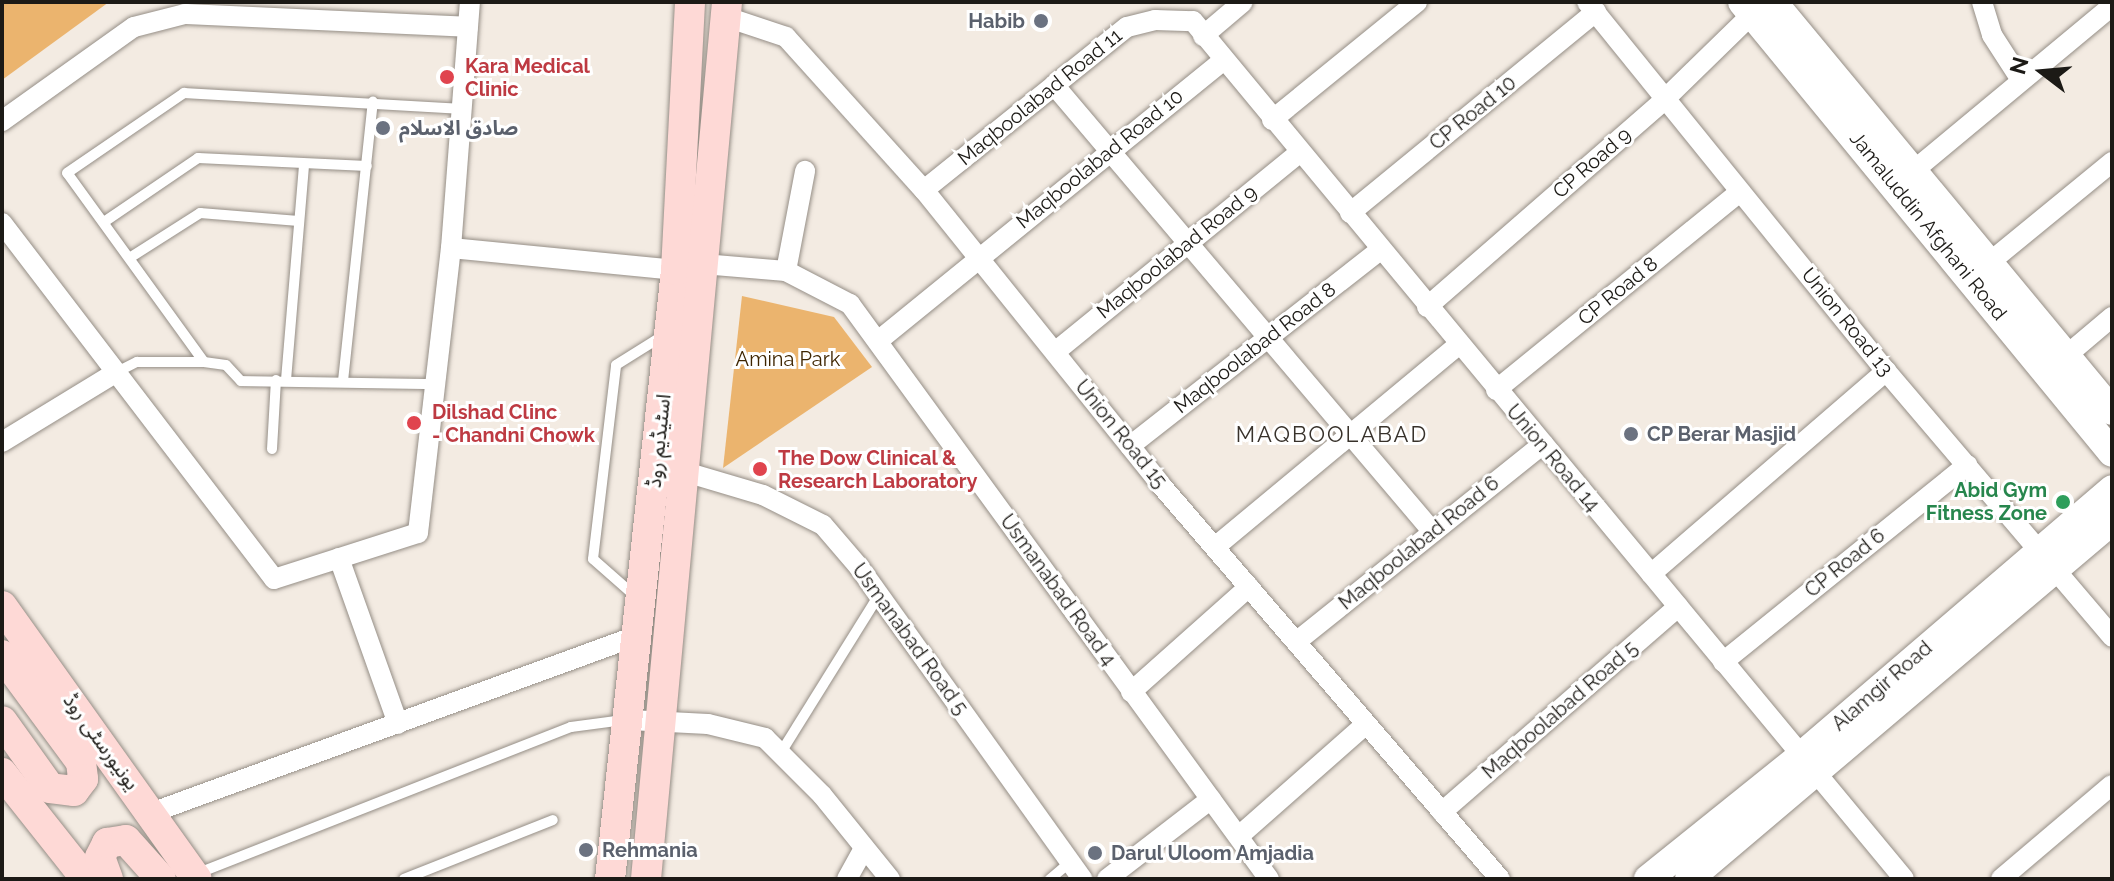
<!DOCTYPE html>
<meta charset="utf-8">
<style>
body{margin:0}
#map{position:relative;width:2114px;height:881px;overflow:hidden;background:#f3ebe2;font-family:Raleway,"Noto Sans Arabic",sans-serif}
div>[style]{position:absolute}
.green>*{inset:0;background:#ebb46e}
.roads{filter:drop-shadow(0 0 2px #958e86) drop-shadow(0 0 2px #958e86)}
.lane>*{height:10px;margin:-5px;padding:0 5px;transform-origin:5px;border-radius:5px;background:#fff}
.street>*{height:20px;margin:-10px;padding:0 10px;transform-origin:10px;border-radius:10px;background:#fff}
.secondary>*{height:28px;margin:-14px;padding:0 14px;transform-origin:14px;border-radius:14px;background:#fff}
.primary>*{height:30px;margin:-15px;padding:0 15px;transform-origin:15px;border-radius:15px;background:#fed9d6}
.dots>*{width:22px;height:22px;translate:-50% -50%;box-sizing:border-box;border:4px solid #fff;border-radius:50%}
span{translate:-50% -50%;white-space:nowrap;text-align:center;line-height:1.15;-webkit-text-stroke:6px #fff;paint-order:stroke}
.worship-label{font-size:20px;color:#5b616d;font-weight:700}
.right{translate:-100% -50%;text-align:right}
.left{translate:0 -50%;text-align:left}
.health-label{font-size:20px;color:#be3a42;font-weight:700}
.street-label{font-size:20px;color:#1c1a16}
.park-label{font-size:20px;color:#3e2500}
.leisure-label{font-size:20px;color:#27864d;font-weight:700}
.neighbourhood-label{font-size:22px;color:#38322b;letter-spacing:2px}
.frame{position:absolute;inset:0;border:4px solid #1c1a16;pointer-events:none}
.north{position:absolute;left:2002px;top:32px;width:80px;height:80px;-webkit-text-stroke:6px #fff;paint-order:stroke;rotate:286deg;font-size:22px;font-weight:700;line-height:32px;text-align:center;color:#1c1a16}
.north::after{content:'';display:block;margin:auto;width:28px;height:36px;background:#1c1a16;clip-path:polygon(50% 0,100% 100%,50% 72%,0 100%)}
</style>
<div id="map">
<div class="green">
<div style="clip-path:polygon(2px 2px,109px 2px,2px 80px)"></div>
<div style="clip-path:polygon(742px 296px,834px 317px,872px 367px,723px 468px)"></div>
</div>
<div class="roads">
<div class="lane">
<div style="left:104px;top:222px;width:114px;rotate:-34.2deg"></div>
<div style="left:198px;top:158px;width:169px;rotate:2.7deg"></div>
<div style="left:131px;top:257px;width:82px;rotate:-32.5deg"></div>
<div style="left:200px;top:213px;width:99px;rotate:4.6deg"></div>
<div style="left:204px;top:362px;width:233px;rotate:-125.9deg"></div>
<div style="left:67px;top:173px;width:142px;rotate:-34.4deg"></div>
<div style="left:184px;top:93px;width:279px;rotate:3.3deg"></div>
<div style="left:115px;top:373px;width:25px;rotate:-27deg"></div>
<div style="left:137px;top:362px;width:67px"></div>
<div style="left:204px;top:362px;width:22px;rotate:8deg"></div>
<div style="left:226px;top:365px;width:22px;rotate:47deg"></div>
<div style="left:241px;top:381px;width:194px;rotate:0.9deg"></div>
<div style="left:286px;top:380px;width:217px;rotate:-85.2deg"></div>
<div style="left:343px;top:381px;width:281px;rotate:-83.9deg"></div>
<div style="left:272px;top:449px;width:69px;rotate:-86.7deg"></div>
<div style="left:635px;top:596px;width:56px;rotate:-138.6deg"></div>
<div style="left:593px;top:559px;width:195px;rotate:-83.2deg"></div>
<div style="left:616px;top:365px;width:57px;rotate:-32deg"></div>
<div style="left:780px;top:754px;width:187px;rotate:-58.1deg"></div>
<div style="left:196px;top:874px;width:403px;rotate:-21.4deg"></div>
<div style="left:571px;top:727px;width:53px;rotate:-7.5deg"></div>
<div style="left:404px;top:879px;width:160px;rotate:-21.6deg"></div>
<div style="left:1050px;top:879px;width:26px;rotate:-40deg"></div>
</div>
<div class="street">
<div style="left:1587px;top:2px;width:475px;rotate:51deg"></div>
<div style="left:1886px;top:371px;width:349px;rotate:49.6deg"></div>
<div style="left:1982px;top:2px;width:34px;rotate:73deg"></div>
<div style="left:1992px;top:35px;width:54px;rotate:57.2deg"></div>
<div style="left:726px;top:17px;width:63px;rotate:18.4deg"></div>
<div style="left:786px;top:37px;width:206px;rotate:48deg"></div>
<div style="left:924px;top:190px;width:377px;rotate:51.2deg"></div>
<div style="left:1160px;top:484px;width:521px;rotate:49.28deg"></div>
<div style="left:1203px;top:36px;width:52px;rotate:-40.4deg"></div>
<div style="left:1054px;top:85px;width:586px;rotate:49.71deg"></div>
<div style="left:1272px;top:120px;width:187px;rotate:-39.1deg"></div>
<div style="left:2px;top:121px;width:162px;rotate:-35.5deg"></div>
<div style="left:134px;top:27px;width:53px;rotate:-14.3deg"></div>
<div style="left:185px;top:14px;width:283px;rotate:2.6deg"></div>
<div style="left:1912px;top:172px;width:260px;rotate:-39.7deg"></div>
<div style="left:924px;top:190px;width:260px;rotate:-38.8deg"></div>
<div style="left:1127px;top:27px;width:29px;rotate:-14deg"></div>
<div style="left:1155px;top:20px;width:38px;rotate:2deg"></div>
<div style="left:1193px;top:21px;width:1114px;rotate:50.35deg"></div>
<div style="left:1350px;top:213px;width:318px;rotate:-39.3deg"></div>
<div style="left:2px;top:223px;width:448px;rotate:52.6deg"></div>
<div style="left:274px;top:579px;width:151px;rotate:-17.7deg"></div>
<div style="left:418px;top:533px;width:287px;rotate:-83.4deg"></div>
<div style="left:451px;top:248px;width:247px;rotate:-85.6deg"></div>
<div style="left:451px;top:248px;width:226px;rotate:5.6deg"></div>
<div style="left:703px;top:264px;width:83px;rotate:4.8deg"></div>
<div style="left:786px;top:271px;width:72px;rotate:27.3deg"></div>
<div style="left:850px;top:304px;width:711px;rotate:53.92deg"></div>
<div style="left:786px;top:271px;width:102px;rotate:-79.2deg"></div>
<div style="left:1979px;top:271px;width:172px;rotate:-39.3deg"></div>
<div style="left:1427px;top:307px;width:315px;rotate:-41.1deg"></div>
<div style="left:1664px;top:100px;width:123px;rotate:-44.3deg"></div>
<div style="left:878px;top:341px;width:444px;rotate:-39.1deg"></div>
<div style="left:1055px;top:352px;width:316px;rotate:-39.2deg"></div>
<div style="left:2067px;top:355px;width:59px;rotate:-40.2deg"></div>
<div style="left:1496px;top:390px;width:314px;rotate:-39.1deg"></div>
<div style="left:2px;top:442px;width:132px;rotate:-31.4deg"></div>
<div style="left:1130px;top:446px;width:318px;rotate:-38.1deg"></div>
<div style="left:682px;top:471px;width:84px;rotate:16.5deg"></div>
<div style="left:763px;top:495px;width:67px;rotate:26.6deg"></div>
<div style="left:823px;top:525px;width:55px;rotate:49.4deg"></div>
<div style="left:859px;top:567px;width:384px;rotate:54.4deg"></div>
<div style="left:1215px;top:547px;width:316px;rotate:-39.7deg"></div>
<div style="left:339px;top:558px;width:176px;rotate:70.4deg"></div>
<div style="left:1651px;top:574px;width:311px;rotate:-40.8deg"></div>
<div style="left:1296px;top:642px;width:317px;rotate:-38.7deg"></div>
<div style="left:1723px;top:662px;width:314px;rotate:-38.9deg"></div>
<div style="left:1131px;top:692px;width:158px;rotate:-41.7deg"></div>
<div style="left:630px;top:720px;width:78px;rotate:2.9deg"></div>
<div style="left:708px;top:724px;width:59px;rotate:13.8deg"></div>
<div style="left:765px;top:738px;width:81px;rotate:45deg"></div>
<div style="left:822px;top:795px;width:108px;rotate:51deg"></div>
<div style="left:1442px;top:812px;width:313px;rotate:-41deg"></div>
<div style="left:151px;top:813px;width:519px;rotate:-20.04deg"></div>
<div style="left:1239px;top:836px;width:169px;rotate:-41.4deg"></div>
<div style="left:847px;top:879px;width:35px;rotate:-61deg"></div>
<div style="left:1107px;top:879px;width:131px;rotate:-37.6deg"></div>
<div style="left:2001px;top:879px;width:145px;rotate:-40.3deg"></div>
</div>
<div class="secondary">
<div style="left:1742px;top:2px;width:583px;rotate:50.63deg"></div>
<div style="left:1773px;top:2px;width:531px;rotate:50.35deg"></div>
<div style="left:1648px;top:879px;width:196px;rotate:-38.8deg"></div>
<div style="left:1801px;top:756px;width:410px;rotate:-40.6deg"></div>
<div style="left:1689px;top:879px;width:554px;rotate:-40.24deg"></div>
</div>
<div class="primary">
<div style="left:2px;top:606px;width:335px;rotate:54.5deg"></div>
<div style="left:2px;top:655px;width:133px;rotate:53.6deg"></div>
<div style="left:81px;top:762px;width:17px;rotate:83deg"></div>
<div style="left:83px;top:779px;width:15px;rotate:127deg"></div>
<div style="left:74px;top:791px;width:24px;rotate:-173deg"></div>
<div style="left:50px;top:788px;width:82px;rotate:-125.6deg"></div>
<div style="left:2px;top:773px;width:135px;rotate:51.6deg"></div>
<div style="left:108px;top:879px;width:23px;rotate:-110deg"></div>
<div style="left:100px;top:857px;width:16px;rotate:-63deg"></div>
<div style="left:107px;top:843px;width:19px;rotate:-9deg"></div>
<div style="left:126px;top:840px;width:52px;rotate:48.1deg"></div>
<div style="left:610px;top:879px;width:613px;rotate:-83.81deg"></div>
<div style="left:676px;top:270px;width:268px;rotate:-87deg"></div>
<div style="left:646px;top:879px;width:881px;rotate:-84.72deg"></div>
</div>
</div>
<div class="dots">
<div style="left:1041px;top:21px;background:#6b7280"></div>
<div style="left:447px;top:77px;background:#e0444e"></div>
<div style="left:383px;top:128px;background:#6b7280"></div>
<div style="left:414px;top:423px;background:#e0444e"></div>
<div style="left:1631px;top:434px;background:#6b7280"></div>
<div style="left:760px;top:469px;background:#e0444e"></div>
<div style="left:2063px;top:502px;background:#2e9e5b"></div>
<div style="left:586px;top:850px;background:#6b7280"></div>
<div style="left:1095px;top:853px;background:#6b7280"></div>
</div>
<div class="worship-label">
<span class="right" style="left:1025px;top:21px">Habib</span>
<span class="left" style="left:399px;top:128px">صادق الاسلام</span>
<span class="left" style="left:1647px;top:434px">CP Berar Masjid</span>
<span class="left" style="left:602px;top:850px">Rehmania</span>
<span class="left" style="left:1111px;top:853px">Darul Uloom Amjadia</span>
</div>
<div class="health-label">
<span class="left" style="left:465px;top:78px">Kara Medical<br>Clinic</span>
<span class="left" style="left:432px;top:424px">Dilshad Clinc<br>- Chandni Chowk</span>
<span class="left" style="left:778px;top:470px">The Dow Clinical &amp;<br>Research Laboratory</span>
</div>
<div class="street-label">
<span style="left:1040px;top:97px;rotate:-39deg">Maqboolabad Road 11</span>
<span style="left:1473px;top:113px;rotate:-39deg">CP Road 10</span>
<span style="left:1100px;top:159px;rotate:-39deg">Maqboolabad Road 10</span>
<span style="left:1592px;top:163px;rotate:-41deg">CP Road 9</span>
<span style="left:1928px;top:226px;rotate:51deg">Jamaluddin Afghani Road</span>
<span style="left:1177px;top:252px;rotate:-39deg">Maqboolabad Road 9</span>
<span style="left:1618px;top:291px;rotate:-39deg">CP Road 8</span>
<span style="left:1847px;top:322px;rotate:51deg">Union Road 13</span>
<span style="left:1255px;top:348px;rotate:-38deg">Maqboolabad Road 8</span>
<span style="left:1121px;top:434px;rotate:51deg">Union Road 15</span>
<span style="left:659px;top:441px;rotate:-84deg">اسٹیڈیم روڈ</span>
<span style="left:1553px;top:458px;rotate:50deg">Union Road 14</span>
<span style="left:1419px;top:543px;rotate:-39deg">Maqboolabad Road 6</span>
<span style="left:1845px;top:563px;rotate:-39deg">CP Road 6</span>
<span style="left:1058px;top:590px;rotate:54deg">Usmanabad Road 4</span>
<span style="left:910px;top:639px;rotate:54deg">Usmanabad Road 5</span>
<span style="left:1882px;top:686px;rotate:-41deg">Alamgir Road</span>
<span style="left:1560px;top:710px;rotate:-41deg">Maqboolabad Road 5</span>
<span style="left:101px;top:742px;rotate:54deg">یونیورسٹی روڈ</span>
</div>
<div class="park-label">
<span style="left:788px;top:359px">Amina Park</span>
</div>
<div class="leisure-label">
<span class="right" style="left:2047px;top:502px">Abid Gym<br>Fitness Zone</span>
</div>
<div class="neighbourhood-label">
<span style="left:1332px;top:435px">MAQBOOLABAD</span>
</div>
<div class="frame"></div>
<div class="north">N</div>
</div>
